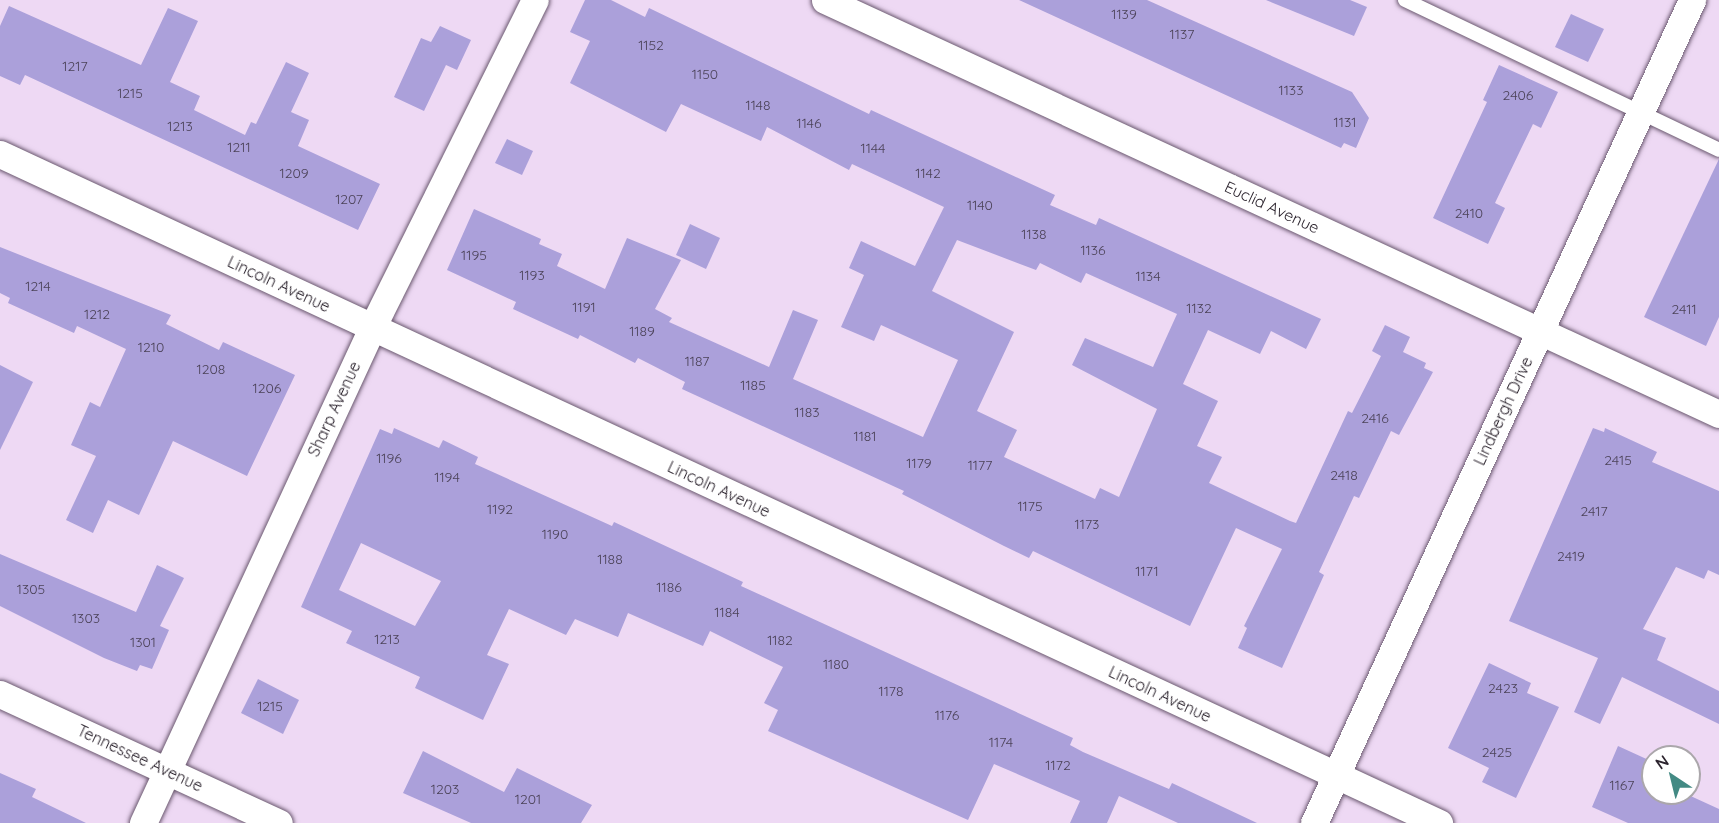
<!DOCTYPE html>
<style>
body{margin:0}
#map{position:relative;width:1719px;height:823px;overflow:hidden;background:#eed9f4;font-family:Quicksand,sans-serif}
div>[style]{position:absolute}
.building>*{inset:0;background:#aba0da}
.roads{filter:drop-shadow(0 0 2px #6a586f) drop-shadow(0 0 2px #6a586f)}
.lane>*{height:14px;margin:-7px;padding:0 7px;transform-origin:7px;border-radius:7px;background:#fff}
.street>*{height:27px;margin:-13.5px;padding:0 13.5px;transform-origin:13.5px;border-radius:13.5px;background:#fff}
span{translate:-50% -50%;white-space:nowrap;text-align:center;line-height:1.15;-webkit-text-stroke:5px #fff;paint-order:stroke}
.number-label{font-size:14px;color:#4c4359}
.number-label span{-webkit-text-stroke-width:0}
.street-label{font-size:16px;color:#2c242e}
.north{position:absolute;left:1641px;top:745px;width:60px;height:60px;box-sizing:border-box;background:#fff;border:2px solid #aba7ab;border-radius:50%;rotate:325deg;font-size:16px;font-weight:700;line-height:24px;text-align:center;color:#2c242e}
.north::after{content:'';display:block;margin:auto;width:21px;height:27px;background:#438a84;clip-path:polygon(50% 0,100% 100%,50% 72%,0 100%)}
</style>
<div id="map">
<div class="building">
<div style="clip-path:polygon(evenodd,585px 0,611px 0,645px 17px,649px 8px,869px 114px,871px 110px,1055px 195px,1050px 205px,1096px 225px,1099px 218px,1321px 319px,1306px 349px,1271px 331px,1260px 354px,1208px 330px,1183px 384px,1218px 401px,1197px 446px,1222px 457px,1209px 483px,1290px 521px,1296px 523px,1348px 411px,1352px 413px,1381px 356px,1372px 351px,1385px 325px,1410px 337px,1403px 352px,1426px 363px,1424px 368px,1433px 372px,1399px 435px,1391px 431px,1359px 498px,1354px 496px,1319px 572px,1324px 575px,1282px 668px,1238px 648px,1247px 628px,1244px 626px,1282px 549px,1236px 528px,1190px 626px,1033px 551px,1029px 558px,1004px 546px,902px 494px,904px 491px,682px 389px,685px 382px,638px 358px,635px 363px,580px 335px,578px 339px,513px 309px,516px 302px,447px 270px,474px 209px,541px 239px,539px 244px,562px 254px,557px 266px,605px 289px,627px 238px,681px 260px,655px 309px,672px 318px,669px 322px,769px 367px,793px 310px,818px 320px,793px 379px,923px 437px,958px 360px,881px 325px,874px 341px,841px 327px,864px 275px,849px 268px,861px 241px,915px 266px,944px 207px,852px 164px,849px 170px,767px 127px,761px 141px,681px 104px,666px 132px,570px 83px,590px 41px,570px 32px,585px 0,957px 240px,1036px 270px,1040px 263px,1081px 283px,1086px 273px,1177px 314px,1153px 367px,1085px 338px,1072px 365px,1157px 409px,1119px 497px,1100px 488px,1095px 499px,1004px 457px,1017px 430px,977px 411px,1014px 332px,932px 291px,957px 240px)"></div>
<div style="clip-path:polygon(1019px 0,1147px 0,1352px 92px,1369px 118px,1356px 148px,1344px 143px,1341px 148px)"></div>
<div style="clip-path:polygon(1266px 0,1350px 0,1367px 7px,1354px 36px)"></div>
<div style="clip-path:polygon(9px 6px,141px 65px,168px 8px,198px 21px,170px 82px,200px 96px,194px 110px,245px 135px,251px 122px,256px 124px,286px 62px,309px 73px,291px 112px,309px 120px,298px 146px,380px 184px,358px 230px,25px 75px,20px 85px,0 76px,0 26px)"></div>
<div style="clip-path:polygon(1571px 14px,1604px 29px,1588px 62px,1555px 47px)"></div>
<div style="clip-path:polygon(440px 26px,471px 40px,457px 70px,446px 65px,424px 111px,394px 97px,421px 38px,431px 42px)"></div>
<div style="clip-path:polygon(1499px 65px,1558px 92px,1541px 128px,1533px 124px,1495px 203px,1505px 208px,1488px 244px,1433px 218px,1487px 102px,1483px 100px)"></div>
<div style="clip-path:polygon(507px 139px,533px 151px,522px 175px,495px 163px)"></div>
<div style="clip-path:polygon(1719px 159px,1719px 317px,1706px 346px,1644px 317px)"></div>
<div style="clip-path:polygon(690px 224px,720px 238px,706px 269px,676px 255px)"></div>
<div style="clip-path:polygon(0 247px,171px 315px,166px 324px,219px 350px,223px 342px,295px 375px,247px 476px,173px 441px,139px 515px,108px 500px,93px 533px,66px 520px,96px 456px,71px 445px,90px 402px,100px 407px,126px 349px,77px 326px,74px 333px,8px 303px,10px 298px,0 293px)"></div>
<div style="clip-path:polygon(0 365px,33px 382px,0 450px)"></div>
<div style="clip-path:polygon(evenodd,394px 428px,439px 448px,443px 440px,478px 457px,475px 464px,612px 526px,614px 522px,743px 582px,741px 586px,1073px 738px,1070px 745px,1083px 752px,1169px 789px,1172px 783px,1257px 823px,1178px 823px,1119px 796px,1107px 823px,1070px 823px,1080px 801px,994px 764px,968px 820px,768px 731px,778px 710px,764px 703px,783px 667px,710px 631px,703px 646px,628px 613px,618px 637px,575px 619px,566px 635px,509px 609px,487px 655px,509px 664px,483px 720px,415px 688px,420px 677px,346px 643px,352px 631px,301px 607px,380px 429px,392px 434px,394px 428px,361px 543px,441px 581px,415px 626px,339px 590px,361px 543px)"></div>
<div style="clip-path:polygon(1593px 428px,1604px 432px,1605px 428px,1657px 452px,1652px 462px,1719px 491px,1719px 575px,1708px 570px,1704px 579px,1676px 567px,1643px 629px,1666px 638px,1657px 660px,1719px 691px,1719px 724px,1622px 677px,1600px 724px,1574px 712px,1598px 658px,1509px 621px)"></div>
<div style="clip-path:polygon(0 554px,136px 612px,157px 565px,184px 578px,160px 626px,169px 630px,152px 669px,140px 665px,137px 671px,104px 658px,0 606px)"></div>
<div style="clip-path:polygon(1489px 663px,1531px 683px,1527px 693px,1559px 707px,1516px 798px,1482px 782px,1489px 768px,1448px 748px)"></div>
<div style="clip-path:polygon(258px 679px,299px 700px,283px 734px,241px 713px)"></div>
<div style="clip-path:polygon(1618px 746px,1653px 762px,1653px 793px,1684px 793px,1719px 809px,1719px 823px,1628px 823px,1592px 807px)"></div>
<div style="clip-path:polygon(423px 751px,504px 792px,517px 768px,592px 805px,581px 823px,471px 823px,403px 793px)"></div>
<div style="clip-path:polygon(0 773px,36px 789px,32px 797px,86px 823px,0 823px)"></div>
</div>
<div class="roads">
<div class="lane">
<div style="left:1405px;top:0;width:348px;rotate:25.5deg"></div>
</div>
<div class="street">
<div style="left:825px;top:0;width:985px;rotate:24.85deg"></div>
<div style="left:0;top:154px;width:1587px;rotate:24.93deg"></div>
<div style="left:0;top:694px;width:307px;rotate:24.8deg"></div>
<div style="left:143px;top:823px;width:545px;rotate:-65.17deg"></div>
<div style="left:372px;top:328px;width:366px;rotate:-63.6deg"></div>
<div style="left:1314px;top:823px;width:906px;rotate:-65.33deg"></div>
</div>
</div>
<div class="number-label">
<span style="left:1124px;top:14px">1139</span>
<span style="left:1182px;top:34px">1137</span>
<span style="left:651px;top:45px">1152</span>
<span style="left:75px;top:66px">1217</span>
<span style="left:705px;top:74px">1150</span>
<span style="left:1291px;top:90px">1133</span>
<span style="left:130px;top:93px">1215</span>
<span style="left:1518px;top:95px">2406</span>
<span style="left:758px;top:105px">1148</span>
<span style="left:1345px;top:122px">1131</span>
<span style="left:809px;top:123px">1146</span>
<span style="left:180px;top:126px">1213</span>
<span style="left:239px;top:147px">1211</span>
<span style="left:873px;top:148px">1144</span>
<span style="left:294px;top:173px">1209</span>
<span style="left:928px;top:173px">1142</span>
<span style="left:349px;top:199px">1207</span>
<span style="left:980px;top:205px">1140</span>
<span style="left:1469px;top:213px">2410</span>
<span style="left:1034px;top:234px">1138</span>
<span style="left:1093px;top:250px">1136</span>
<span style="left:474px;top:255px">1195</span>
<span style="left:532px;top:275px">1193</span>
<span style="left:1148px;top:276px">1134</span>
<span style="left:38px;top:286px">1214</span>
<span style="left:584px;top:307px">1191</span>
<span style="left:1199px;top:308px">1132</span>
<span style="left:1684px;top:309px">2411</span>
<span style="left:97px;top:314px">1212</span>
<span style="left:642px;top:331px">1189</span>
<span style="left:151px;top:347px">1210</span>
<span style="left:697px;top:361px">1187</span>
<span style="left:211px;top:369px">1208</span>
<span style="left:753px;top:385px">1185</span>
<span style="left:267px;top:388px">1206</span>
<span style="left:807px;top:412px">1183</span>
<span style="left:1375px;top:418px">2416</span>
<span style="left:865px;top:436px">1181</span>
<span style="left:389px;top:458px">1196</span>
<span style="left:1618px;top:460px">2415</span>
<span style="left:919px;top:463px">1179</span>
<span style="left:980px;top:465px">1177</span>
<span style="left:1344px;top:475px">2418</span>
<span style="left:447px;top:477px">1194</span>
<span style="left:1030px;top:506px">1175</span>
<span style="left:500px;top:509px">1192</span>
<span style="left:1594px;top:511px">2417</span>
<span style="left:1087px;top:524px">1173</span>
<span style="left:555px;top:534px">1190</span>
<span style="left:1571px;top:556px">2419</span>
<span style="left:610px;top:559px">1188</span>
<span style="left:1147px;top:571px">1171</span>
<span style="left:669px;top:587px">1186</span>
<span style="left:31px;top:589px">1305</span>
<span style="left:727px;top:612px">1184</span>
<span style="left:86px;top:618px">1303</span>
<span style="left:387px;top:639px">1213</span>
<span style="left:780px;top:640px">1182</span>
<span style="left:143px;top:642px">1301</span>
<span style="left:836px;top:664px">1180</span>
<span style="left:1503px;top:688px">2423</span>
<span style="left:891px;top:691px">1178</span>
<span style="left:270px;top:706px">1215</span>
<span style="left:947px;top:715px">1176</span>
<span style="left:1001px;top:742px">1174</span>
<span style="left:1497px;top:752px">2425</span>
<span style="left:1058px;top:765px">1172</span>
<span style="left:1622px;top:785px">1167</span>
<span style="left:445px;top:789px">1203</span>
<span style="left:528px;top:799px">1201</span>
</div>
<div class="street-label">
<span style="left:1272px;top:207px;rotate:25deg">Euclid Avenue</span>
<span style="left:279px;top:284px;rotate:25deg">Lincoln Avenue</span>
<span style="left:334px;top:409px;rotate:-65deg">Sharp Avenue</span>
<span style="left:1503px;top:411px;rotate:-65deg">Lindbergh Drive</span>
<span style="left:719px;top:489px;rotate:25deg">Lincoln Avenue</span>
<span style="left:1160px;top:694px;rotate:25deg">Lincoln Avenue</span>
<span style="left:140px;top:758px;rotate:25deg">Tennessee Avenue</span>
</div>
<div class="north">N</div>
</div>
